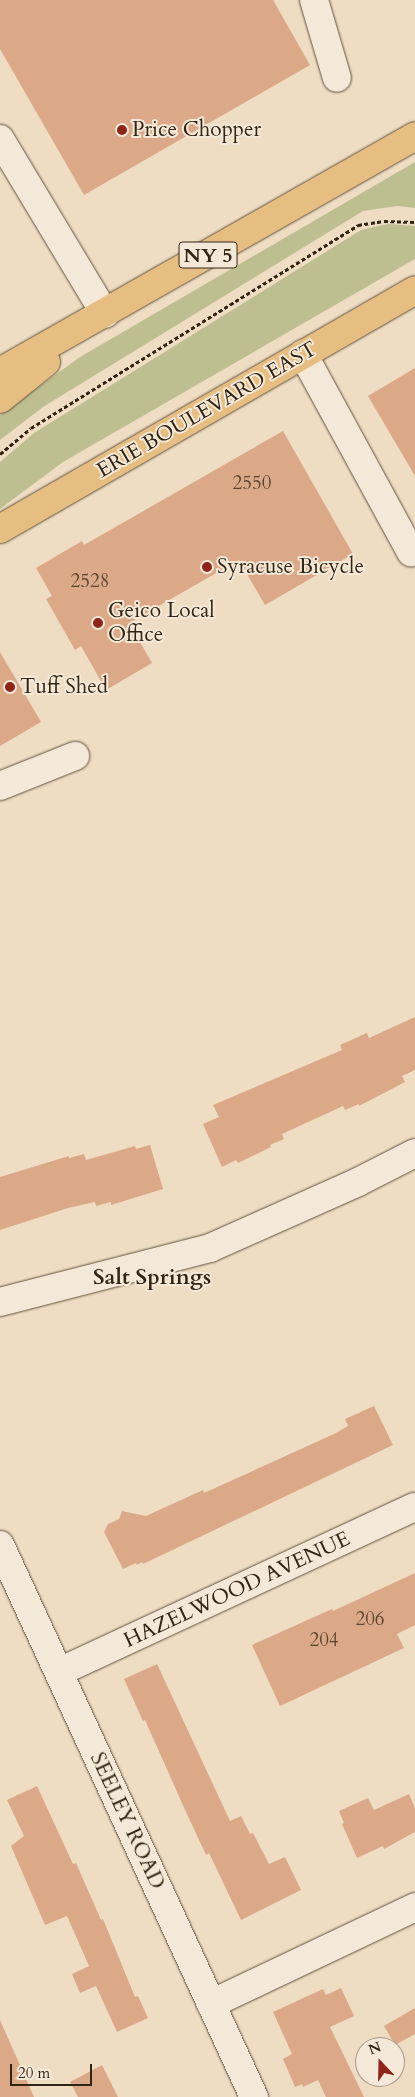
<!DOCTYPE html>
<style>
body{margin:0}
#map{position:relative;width:415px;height:2097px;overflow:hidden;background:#eeddc3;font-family:Cardo,serif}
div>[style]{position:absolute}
.green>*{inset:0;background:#bebf90}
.building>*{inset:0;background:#dba987}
.path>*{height:3px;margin-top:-1.5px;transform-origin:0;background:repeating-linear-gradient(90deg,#322412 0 4px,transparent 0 6.5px)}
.roads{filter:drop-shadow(0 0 1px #61523e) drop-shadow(0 0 1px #61523e)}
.minor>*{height:28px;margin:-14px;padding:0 14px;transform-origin:14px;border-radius:14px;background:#f4e9d8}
.major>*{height:28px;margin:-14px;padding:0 14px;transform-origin:14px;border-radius:14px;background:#e7be82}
.dots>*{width:14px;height:14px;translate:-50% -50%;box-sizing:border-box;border:2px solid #f4e9d8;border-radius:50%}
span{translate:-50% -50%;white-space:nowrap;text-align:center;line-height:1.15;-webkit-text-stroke:4px #f4e9d8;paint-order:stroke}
.number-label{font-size:19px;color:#5c452f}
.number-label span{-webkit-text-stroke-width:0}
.shield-label span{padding:1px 4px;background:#f4e9d8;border:1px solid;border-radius:4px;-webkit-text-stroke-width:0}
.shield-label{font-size:20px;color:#322412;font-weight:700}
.poi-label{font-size:21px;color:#322412}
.left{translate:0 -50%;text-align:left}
.street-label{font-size:21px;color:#322412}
.neighbourhood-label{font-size:22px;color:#322412;font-weight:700}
.north{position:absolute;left:355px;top:2037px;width:50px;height:50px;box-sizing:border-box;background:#f4e9d8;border:1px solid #a69a89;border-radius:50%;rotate:339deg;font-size:14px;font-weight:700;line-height:20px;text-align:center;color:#322412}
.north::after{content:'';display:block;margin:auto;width:18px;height:22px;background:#8f2418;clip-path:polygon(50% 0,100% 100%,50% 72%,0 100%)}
.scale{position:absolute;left:10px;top:2064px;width:82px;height:22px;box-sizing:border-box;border:2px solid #322412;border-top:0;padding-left:6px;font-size:15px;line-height:18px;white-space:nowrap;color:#322412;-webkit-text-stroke:4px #f4e9d8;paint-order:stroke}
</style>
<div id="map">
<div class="green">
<div style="clip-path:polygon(415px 162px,415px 208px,397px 206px,363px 211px,43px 407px,0 440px,0 415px,80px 357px)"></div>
<div style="clip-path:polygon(388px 224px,415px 226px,415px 259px,63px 462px,0 509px,0 462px,34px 433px,361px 230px)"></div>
</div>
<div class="building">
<div style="clip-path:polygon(0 0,273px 0,310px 65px,84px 195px,0 49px)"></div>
<div style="clip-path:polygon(415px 368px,415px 476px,368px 396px)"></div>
<div style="clip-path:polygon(283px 431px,353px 554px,265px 605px,239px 560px,129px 623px,152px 663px,106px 690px,81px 646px,75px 650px,46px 599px,52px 596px,36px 568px,82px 541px,84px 545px)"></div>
<div style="clip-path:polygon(0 652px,41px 722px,0 746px)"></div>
<div style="clip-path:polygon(415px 1017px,415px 1070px,402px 1076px,405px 1082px,359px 1106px,359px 1104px,345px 1110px,343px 1106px,282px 1134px,284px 1139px,270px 1145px,271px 1147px,238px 1163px,236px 1160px,222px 1167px,203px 1124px,219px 1117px,213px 1105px,342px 1050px,340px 1045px,367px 1033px,369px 1038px)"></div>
<div style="clip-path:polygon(150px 1145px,163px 1189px,111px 1205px,111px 1202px,96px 1206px,95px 1202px,68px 1208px,0 1230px,0 1177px,69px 1156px,69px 1158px,84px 1154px,86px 1160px,135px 1146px,136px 1149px)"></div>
<div style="clip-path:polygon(374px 1406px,393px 1445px,143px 1564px,142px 1562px,137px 1565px,136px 1563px,123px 1569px,104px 1532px,108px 1524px,119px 1519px,122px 1511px,146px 1516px,203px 1490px,204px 1493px,334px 1434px,348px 1426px,345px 1419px)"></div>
<div style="clip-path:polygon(415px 1573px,415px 1625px,397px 1634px,404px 1648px,280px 1706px,252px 1645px,332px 1609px,333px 1611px)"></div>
<div style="clip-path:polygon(157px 1664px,230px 1821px,241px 1816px,250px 1834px,253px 1833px,269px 1864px,285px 1857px,301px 1890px,241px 1920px,209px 1853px,206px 1855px,186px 1812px,145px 1720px,143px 1721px,124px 1679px)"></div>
<div style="clip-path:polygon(37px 1786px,73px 1864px,76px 1863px,101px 1920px,103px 1919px,135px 1997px,138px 1996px,148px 2018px,117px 2032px,96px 1986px,80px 1993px,72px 1974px,89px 1966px,67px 1916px,45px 1925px,11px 1846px,24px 1836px,7px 1800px)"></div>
<div style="clip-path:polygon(409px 1794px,415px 1808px,415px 1832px,384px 1849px,383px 1846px,357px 1858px,342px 1824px,344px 1823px,339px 1811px,368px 1798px,374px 1810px)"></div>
<div style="clip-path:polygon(341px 1988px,354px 2016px,330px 2027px,364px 2097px,326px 2097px,318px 2080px,303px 2087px,302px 2084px,295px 2087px,283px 2059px,292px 2054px,273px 2012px,323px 1989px,326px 1995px)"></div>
<div style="clip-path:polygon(415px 2008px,415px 2034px,395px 2045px,384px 2026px)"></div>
<div style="clip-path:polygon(0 2020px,34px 2097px,0 2097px)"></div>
<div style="clip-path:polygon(102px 2065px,118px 2097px,78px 2097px,70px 2082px)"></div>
</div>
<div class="path">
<div style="left:0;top:454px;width:40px;rotate:-40deg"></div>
<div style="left:31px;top:428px;width:385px;rotate:-31.8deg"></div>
<div style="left:358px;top:225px;width:26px;rotate:-9deg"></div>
<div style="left:384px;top:221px;width:31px;rotate:2deg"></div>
</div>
<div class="roads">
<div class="minor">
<div style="left:314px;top:0;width:81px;rotate:73.6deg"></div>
<div style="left:0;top:139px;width:204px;rotate:59deg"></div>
<div style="left:303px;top:354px;width:226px;rotate:61.4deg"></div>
<div style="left:0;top:786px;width:81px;rotate:-21.8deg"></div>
<div style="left:0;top:1302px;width:217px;rotate:-14.4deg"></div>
<div style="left:210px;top:1248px;width:162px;rotate:-24deg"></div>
<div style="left:358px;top:1182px;width:64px;rotate:-27deg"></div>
<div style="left:0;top:1545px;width:608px;rotate:65.29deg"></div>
<div style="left:59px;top:1672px;width:392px;rotate:-24.9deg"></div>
<div style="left:211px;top:2004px;width:226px;rotate:-25.4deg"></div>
</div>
<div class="major">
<div style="left:0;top:372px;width:477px;rotate:-29.6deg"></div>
<div style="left:0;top:399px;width:59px;rotate:-38.8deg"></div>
<div style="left:0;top:529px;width:479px;rotate:-29.9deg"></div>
</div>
</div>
<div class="dots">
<div style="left:122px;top:130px;background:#8f2418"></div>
<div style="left:207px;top:567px;background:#8f2418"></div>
<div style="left:98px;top:623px;background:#8f2418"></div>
<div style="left:10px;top:687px;background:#8f2418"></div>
</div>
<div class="number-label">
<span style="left:252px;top:484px">2550</span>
<span style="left:90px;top:582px">2528</span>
<span style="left:370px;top:1620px">206</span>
<span style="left:324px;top:1641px">204</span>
</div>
<div class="shield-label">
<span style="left:208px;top:255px">NY 5</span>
</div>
<div class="poi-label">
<span class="left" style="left:132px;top:130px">Price Chopper</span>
<span class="left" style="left:217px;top:567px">Syracuse Bicycle</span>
<span class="left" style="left:108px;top:623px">Geico Local<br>Office</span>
<span class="left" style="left:20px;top:687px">Tuff Shed</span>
</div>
<div class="street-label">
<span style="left:207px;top:410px;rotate:-30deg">ERIE BOULEVARD EAST</span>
<span style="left:237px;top:1590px;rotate:-25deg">HAZELWOOD AVENUE</span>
<span style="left:127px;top:1821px;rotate:65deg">SEELEY ROAD</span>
</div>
<div class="neighbourhood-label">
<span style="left:152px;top:1278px">Salt Springs</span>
</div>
<div class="north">N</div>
<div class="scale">20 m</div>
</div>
